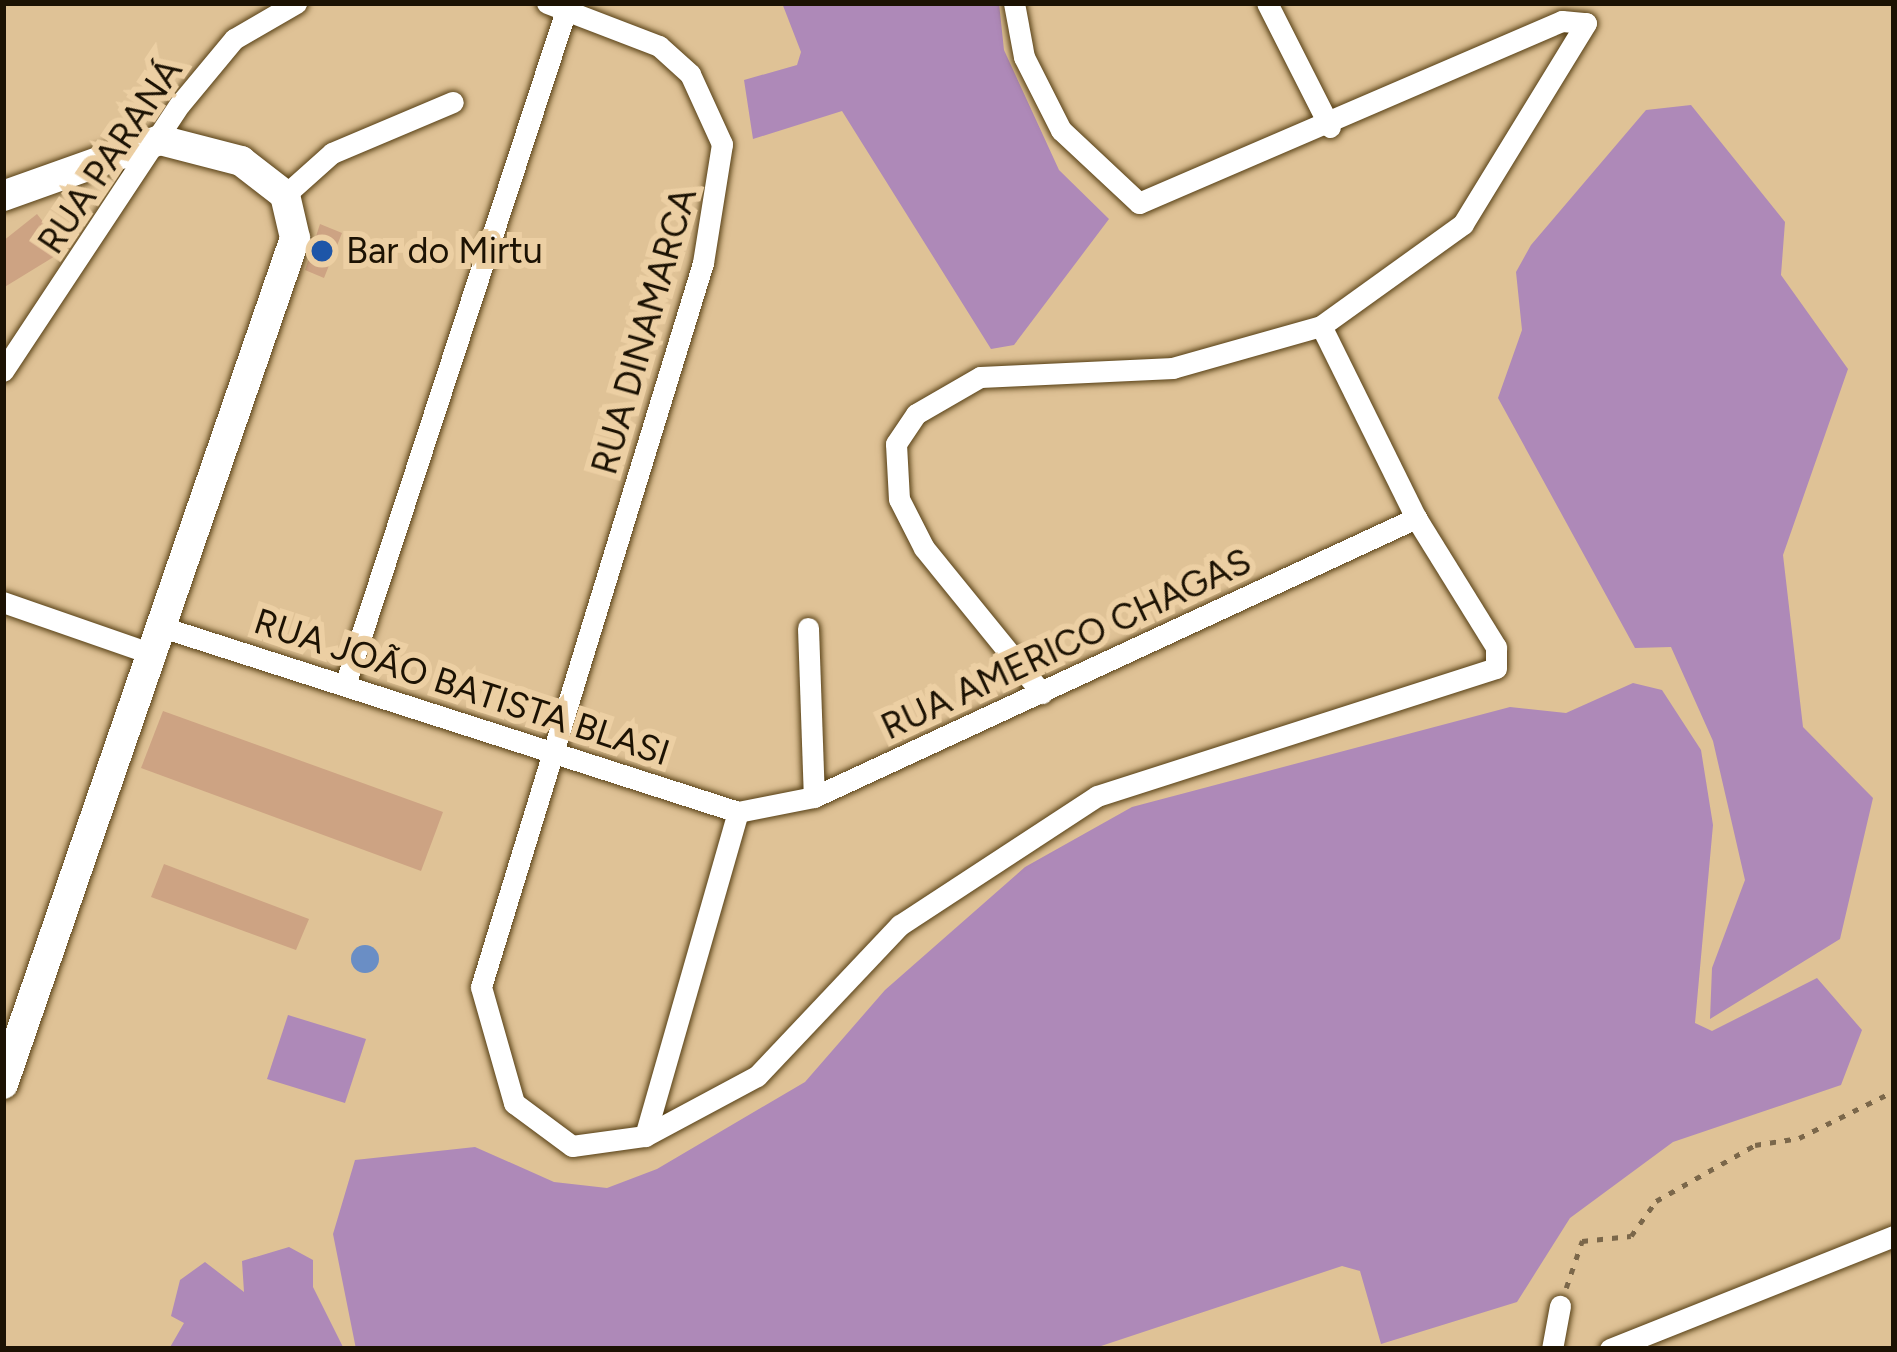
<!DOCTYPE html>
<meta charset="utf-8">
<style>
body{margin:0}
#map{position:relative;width:1897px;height:1352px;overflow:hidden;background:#dfc296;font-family:Figtree,sans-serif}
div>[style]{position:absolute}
.green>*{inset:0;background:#ae89b8}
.water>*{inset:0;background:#6a8ec5}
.round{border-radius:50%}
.building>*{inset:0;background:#cda383}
.path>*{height:4.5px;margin-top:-2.25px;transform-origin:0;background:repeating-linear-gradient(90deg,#7b674a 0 6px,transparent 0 15px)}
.roads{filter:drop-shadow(0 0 3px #553e13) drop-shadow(0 0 3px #553e13)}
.street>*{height:21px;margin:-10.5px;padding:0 10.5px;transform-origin:10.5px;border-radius:10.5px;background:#fff}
.secondary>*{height:30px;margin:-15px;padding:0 15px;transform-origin:15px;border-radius:15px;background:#fff}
.dots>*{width:33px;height:33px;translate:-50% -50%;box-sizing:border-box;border:6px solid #eccfa3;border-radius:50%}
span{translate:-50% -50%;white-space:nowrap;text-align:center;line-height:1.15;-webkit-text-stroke:12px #eccfa3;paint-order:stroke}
.street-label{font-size:36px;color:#1c1203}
.poi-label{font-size:36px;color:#1c1203}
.left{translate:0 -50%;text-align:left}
.frame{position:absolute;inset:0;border:6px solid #1c1203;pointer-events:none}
</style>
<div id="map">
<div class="green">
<div style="clip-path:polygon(782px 3px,999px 3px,1004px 50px,1059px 170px,1109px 219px,1014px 345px,991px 349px,842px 111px,753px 139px,744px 80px,797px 65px,801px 52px)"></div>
<div style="clip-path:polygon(1691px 105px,1785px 222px,1781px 275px,1848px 369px,1783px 555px,1803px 727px,1873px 798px,1840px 939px,1710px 1019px,1712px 968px,1745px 880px,1713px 741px,1671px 647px,1635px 648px,1498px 398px,1522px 330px,1516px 272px,1531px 245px,1646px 110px)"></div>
<div style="clip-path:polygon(1633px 683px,1662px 690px,1701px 750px,1713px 825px,1695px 1023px,1712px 1031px,1817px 978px,1862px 1030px,1841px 1085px,1673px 1142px,1570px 1218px,1517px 1302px,1381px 1344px,1360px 1271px,1342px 1266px,1092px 1349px,356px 1349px,333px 1234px,355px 1160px,475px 1147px,554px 1182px,607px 1188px,657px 1169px,805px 1082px,885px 990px,1025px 867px,1132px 807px,1510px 707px,1566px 713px)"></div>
<div style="clip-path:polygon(288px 1015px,366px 1039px,345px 1103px,267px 1079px)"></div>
<div style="clip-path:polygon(289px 1247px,313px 1260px,313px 1287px,344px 1349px,169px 1349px,184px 1323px,171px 1316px,180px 1280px,205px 1262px,244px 1292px,242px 1261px)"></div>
</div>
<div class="water">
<div class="round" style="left:351px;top:945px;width:28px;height:28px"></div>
</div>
<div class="building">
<div style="clip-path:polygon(37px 214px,65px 250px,3px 288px,3px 241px)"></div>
<div style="clip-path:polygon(320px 224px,342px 233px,324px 278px,305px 270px)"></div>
<div style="clip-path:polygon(163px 711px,443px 812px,421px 871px,141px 768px)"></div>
<div style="clip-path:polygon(164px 864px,309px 919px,296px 950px,151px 897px)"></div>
</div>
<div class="path">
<div style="left:1566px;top:1288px;width:50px;rotate:-71.2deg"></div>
<div style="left:1582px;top:1241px;width:49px;rotate:-5.8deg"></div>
<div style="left:1631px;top:1236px;width:43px;rotate:-54.5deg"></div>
<div style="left:1656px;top:1201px;width:114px;rotate:-29.5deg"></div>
<div style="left:1755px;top:1145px;width:45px;rotate:-9deg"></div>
<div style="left:1799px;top:1138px;width:106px;rotate:-26.3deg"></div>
</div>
<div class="roads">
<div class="street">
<div style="left:547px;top:3px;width:120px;rotate:21deg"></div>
<div style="left:659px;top:46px;width:42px;rotate:42.1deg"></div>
<div style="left:690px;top:74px;width:77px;rotate:65.4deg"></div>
<div style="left:722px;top:144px;width:121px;rotate:99.1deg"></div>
<div style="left:703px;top:263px;width:757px;rotate:107.05deg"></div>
<div style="left:481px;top:987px;width:121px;rotate:74.1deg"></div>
<div style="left:514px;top:1103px;width:72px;rotate:36.6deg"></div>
<div style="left:572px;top:1146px;width:74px;rotate:-7.8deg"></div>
<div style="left:645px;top:1136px;width:127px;rotate:-28.2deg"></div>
<div style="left:757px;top:1076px;width:208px;rotate:-46.6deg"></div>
<div style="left:900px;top:925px;width:235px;rotate:-33.2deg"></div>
<div style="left:1097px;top:796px;width:419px;rotate:-17.8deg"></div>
<div style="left:1496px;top:668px;width:21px;rotate:-90deg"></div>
<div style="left:1496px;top:647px;width:152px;rotate:-121.8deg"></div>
<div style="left:1416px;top:518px;width:214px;rotate:-116.3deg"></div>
<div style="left:1014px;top:3px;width:55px;rotate:79.5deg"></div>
<div style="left:1024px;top:57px;width:82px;rotate:63.1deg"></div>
<div style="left:1061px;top:130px;width:107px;rotate:43.1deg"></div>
<div style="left:1139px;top:203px;width:460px;rotate:-23.3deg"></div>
<div style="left:1562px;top:21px;width:24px;rotate:5deg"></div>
<div style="left:1586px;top:23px;width:236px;rotate:121.5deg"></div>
<div style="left:1463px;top:224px;width:175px;rotate:144.3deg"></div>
<div style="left:1321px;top:326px;width:154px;rotate:164.2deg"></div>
<div style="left:1173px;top:368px;width:193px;rotate:177.3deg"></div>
<div style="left:980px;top:377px;width:74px;rotate:150deg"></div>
<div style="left:916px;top:414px;width:36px;rotate:124deg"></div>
<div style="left:896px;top:444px;width:55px;rotate:86.9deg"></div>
<div style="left:899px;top:499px;width:55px;rotate:63deg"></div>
<div style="left:924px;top:548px;width:187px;rotate:50.9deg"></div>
<div style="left:1267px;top:3px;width:139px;rotate:63.1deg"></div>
<div style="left:285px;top:195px;width:63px;rotate:-41.8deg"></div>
<div style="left:332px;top:153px;width:131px;rotate:-22.9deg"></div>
<div style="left:3px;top:371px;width:320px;rotate:-56.5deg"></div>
<div style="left:180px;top:104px;width:85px;rotate:-50.3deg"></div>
<div style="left:234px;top:39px;width:72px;rotate:-30.1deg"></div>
<div style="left:3px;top:602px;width:161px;rotate:19.2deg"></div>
<div style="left:165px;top:628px;width:602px;rotate:17.8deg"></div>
<div style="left:808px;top:628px;width:169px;rotate:88deg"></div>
<div style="left:346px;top:682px;width:707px;rotate:-71.87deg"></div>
<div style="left:738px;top:812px;width:77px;rotate:-11.2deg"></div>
<div style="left:814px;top:797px;width:664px;rotate:-24.87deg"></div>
<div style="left:645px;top:1136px;width:337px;rotate:-74deg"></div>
<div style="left:1552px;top:1349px;width:44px;rotate:-79.5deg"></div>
<div style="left:1610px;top:1349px;width:306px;rotate:-21.7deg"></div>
</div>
<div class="secondary">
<div style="left:3px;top:196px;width:167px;rotate:-19.6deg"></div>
<div style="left:160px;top:140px;width:84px;rotate:14.5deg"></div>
<div style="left:241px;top:161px;width:56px;rotate:37.7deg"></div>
<div style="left:285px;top:195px;width:44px;rotate:76.9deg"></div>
<div style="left:295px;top:238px;width:895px;rotate:109.04deg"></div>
</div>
</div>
<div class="dots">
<div style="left:322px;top:251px;background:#1e56a8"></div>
</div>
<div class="street-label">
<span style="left:110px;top:156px;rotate:-56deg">RUA PARANÁ</span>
<span style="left:644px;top:331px;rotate:-74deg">RUA DINAMARCA</span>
<span style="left:1066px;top:644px;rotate:-25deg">RUA AMERICO CHAGAS</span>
<span style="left:462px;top:687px;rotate:18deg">RUA JOÃO BATISTA BLASI</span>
</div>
<div class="poi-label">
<span class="left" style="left:346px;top:251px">Bar do Mirtu</span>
</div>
<div class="frame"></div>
</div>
